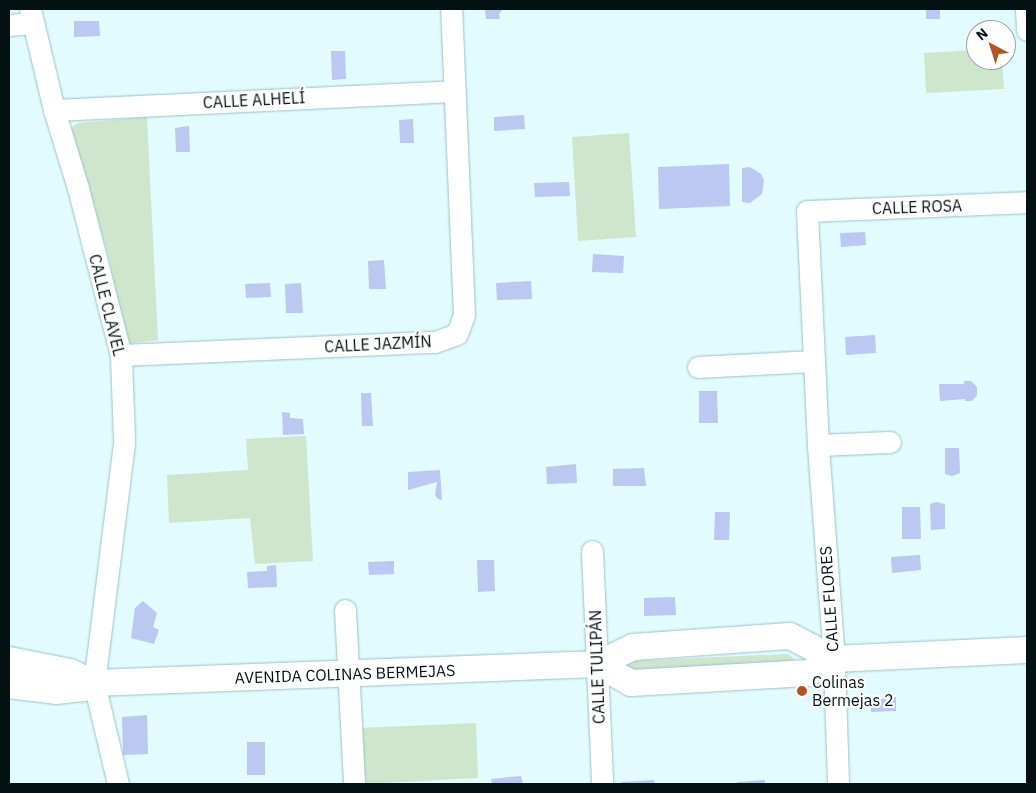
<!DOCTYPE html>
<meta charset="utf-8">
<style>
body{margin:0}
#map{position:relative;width:1036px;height:793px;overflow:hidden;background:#e2fbff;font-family:"IBM Plex Sans",sans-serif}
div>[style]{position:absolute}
.green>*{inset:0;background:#cee6cc}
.water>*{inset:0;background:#bbc8f1}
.roads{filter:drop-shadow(0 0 1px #99c3c9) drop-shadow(0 0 1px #99c3c9)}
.minor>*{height:21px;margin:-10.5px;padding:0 10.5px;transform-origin:10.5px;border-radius:10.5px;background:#fff}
.tertiary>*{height:26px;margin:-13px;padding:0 13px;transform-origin:13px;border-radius:13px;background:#fff}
.dots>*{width:14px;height:14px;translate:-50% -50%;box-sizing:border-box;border:2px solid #fff;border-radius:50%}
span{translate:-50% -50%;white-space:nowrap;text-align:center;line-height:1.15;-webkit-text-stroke:4px #fff;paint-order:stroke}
.street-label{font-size:16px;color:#031113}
.poi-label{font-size:16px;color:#031113}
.left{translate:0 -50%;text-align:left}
.frame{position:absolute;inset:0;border:10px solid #031113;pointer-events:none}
.north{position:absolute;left:966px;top:20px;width:50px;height:50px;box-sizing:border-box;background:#fff;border:1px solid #9aa0a1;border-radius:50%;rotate:320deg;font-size:14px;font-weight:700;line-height:20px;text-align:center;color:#031113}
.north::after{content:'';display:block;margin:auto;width:18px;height:22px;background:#b7531c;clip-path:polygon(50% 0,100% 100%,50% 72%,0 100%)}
</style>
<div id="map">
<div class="green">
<div style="clip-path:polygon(976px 50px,976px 60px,1002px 60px,1004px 89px,926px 93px,924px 53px)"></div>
<div style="clip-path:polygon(147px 117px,158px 340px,126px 344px,110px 262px,71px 129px,77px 123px)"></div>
<div style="clip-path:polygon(629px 133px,636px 237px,578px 241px,572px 137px)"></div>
<div style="clip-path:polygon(306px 436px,313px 561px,255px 564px,250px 518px,169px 523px,167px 475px,248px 470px,246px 439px)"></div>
<div style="clip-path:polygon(788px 654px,794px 659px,788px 665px,633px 670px,627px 667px,632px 661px)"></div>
<div style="clip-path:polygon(476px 723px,478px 778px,363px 784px,360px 728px)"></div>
</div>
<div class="water">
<div style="clip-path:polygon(485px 9px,503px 9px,499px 14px,500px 19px,486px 19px)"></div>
<div style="clip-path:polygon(926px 9px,940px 9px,940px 19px,926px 19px)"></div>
<div style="clip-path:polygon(74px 21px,99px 21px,100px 36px,74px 37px)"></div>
<div style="clip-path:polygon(331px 51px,345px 51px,346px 79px,332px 80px)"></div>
<div style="clip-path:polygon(524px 115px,525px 129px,494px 131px,494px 117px)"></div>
<div style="clip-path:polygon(413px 119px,414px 143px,400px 143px,399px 120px)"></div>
<div style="clip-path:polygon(189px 126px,190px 152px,176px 152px,175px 128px)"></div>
<div style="clip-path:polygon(729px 164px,730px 206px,659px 209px,658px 167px)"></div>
<div style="clip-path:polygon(750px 167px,761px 174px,764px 180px,762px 194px,750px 203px,742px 202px,742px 168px)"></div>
<div style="clip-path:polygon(569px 182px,570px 196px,535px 197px,534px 183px)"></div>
<div style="clip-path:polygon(865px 232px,866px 245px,841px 247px,840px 233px)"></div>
<div style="clip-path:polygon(593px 254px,624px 256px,623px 273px,592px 272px)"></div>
<div style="clip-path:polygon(384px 260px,386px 289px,369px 289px,368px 261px)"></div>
<div style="clip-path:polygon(531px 281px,532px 299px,497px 300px,496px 283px)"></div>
<div style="clip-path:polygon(270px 283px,271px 297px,246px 298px,245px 284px)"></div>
<div style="clip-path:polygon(301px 283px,303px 313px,286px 313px,285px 284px)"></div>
<div style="clip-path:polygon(875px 335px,876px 353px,846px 355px,845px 337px)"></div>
<div style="clip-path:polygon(964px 381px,971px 381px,977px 387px,977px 395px,972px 401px,965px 401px,965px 399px,940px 401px,939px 384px,964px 384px)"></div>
<div style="clip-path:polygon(699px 391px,717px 391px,718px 423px,699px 423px)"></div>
<div style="clip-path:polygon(361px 393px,371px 393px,373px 426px,362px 426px)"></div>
<div style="clip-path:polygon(282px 412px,290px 413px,290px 418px,303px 419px,304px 434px,283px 435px)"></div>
<div style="clip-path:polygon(945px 448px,959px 448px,960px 473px,952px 476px,945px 474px)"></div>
<div style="clip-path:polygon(576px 464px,577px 483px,547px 484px,546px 467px)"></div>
<div style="clip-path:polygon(644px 468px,646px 486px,613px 486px,613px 469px)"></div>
<div style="clip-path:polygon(440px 470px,442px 500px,438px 499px,435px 495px,437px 482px,408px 490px,408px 472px)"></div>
<div style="clip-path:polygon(937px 502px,945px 504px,945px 529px,931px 530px,930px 504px)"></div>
<div style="clip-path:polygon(902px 507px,920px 507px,921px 539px,902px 539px)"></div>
<div style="clip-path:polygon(715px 512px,730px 512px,729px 540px,714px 540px)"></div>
<div style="clip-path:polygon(920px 555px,921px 570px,892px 573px,891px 557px)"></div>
<div style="clip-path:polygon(477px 560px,494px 560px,495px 591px,478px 592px)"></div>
<div style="clip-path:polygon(394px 561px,394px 574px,369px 575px,368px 562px)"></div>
<div style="clip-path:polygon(276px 565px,277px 587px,248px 588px,247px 572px,267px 571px,267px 566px)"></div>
<div style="clip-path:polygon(675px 597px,676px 615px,644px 616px,644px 598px)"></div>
<div style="clip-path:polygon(143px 601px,157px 613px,153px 627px,159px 630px,154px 644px,131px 638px,135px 608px)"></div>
<div style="clip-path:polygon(896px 697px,896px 711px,871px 712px,870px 699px)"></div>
<div style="clip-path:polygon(147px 715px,148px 754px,123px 755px,122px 717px)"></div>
<div style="clip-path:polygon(247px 742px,265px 742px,265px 775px,247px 775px)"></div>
<div style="clip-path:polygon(521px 776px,523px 784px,492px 784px,491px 779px)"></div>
<div style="clip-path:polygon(654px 780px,655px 784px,658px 784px,621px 784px,621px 782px)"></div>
<div style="clip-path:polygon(765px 780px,765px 784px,737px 784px,737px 782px)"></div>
</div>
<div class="roads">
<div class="minor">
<div style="left:30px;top:9px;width:104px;rotate:76.6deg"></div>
<div style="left:54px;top:110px;width:82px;rotate:72.9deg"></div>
<div style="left:78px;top:188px;width:172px;rotate:75.6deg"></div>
<div style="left:121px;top:355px;width:88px;rotate:88deg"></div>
<div style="left:124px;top:443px;width:242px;rotate:97.1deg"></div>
<div style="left:94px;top:683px;width:104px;rotate:76.6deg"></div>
<div style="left:1026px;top:9px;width:21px;rotate:87deg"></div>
<div style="left:9px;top:25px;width:23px;rotate:-5deg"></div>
<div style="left:54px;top:110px;width:401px;rotate:-2.7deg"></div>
<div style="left:121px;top:355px;width:314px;rotate:-2.4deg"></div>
<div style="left:435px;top:342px;width:23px;rotate:-20deg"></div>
<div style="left:457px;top:334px;width:20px;rotate:-70deg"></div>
<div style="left:464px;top:315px;width:306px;rotate:-92.4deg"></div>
<div style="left:698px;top:367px;width:115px;rotate:-3deg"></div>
<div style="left:818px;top:445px;width:72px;rotate:-2.4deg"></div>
<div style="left:592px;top:551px;width:233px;rotate:87.5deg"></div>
<div style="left:345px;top:610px;width:174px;rotate:87deg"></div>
<div style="left:838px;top:782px;width:123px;rotate:-91.9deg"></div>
<div style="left:834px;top:659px;width:215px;rotate:-94.3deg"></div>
<div style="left:818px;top:445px;width:234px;rotate:-92.7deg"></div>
<div style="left:807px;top:211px;width:220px;rotate:-2.3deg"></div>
</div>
<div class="tertiary">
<div style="left:9px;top:660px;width:62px;rotate:11.1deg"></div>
<div style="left:70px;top:672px;width:26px;rotate:25deg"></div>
<div style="left:597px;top:664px;width:39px;rotate:29deg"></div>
<div style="left:631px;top:683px;width:178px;rotate:-3.2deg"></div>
<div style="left:809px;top:673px;width:29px;rotate:-29deg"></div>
<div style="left:834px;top:659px;width:193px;rotate:-2.7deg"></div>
<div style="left:9px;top:685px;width:47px;rotate:7.3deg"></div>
<div style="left:56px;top:691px;width:27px;rotate:-6deg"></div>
<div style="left:83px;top:688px;width:12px;rotate:-24deg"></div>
<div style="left:94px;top:683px;width:503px;rotate:-2.16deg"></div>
<div style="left:597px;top:664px;width:40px;rotate:-25deg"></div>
<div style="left:633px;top:647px;width:157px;rotate:-4deg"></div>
<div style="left:790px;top:636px;width:50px;rotate:27.6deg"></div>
</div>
</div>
<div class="dots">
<div style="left:802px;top:691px;background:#b7531c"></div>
</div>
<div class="street-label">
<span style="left:254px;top:100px;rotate:-3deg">CALLE ALHELÍ</span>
<span style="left:917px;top:207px;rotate:-2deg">CALLE ROSA</span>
<span style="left:107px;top:305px;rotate:76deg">CALLE CLAVEL</span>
<span style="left:378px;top:344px;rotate:-3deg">CALLE JAZMÍN</span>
<span style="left:829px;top:599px;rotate:-94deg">CALLE FLORES</span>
<span style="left:597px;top:667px;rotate:-92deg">CALLE TULIPÁN</span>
<span style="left:345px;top:674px;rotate:-2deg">AVENIDA COLINAS BERMEJAS</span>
</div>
<div class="poi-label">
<span class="left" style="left:812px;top:691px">Colinas<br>Bermejas 2</span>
</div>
<div class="frame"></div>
<div class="north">N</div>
</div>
